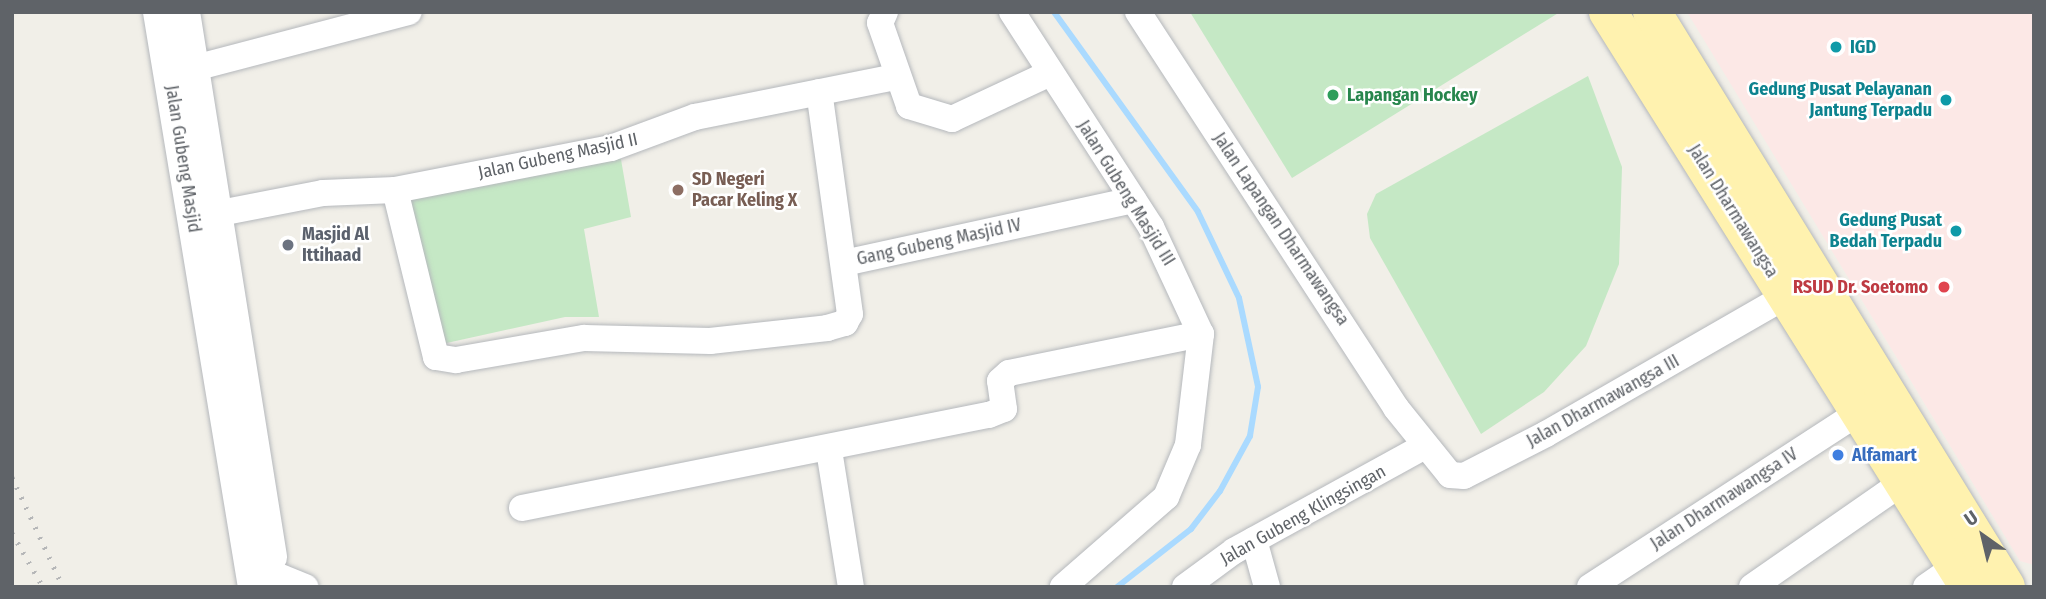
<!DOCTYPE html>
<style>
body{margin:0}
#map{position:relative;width:2046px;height:599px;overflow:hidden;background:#f1efe8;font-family:"Fira Sans Condensed",sans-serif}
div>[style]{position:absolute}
.medical>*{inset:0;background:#fce8e6}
.green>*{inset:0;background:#c5e8c5}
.stream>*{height:6px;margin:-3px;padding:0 3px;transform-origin:3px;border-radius:3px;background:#aadaff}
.roads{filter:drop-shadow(0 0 2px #b5b8bc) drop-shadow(0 0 2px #b5b8bc)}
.minor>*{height:26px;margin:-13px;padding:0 13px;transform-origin:13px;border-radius:13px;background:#fff}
.tertiary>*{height:32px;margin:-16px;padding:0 16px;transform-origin:16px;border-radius:16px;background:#fff}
.primary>*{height:38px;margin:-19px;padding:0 19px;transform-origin:19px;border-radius:19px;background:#fff2af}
.rail>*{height:5px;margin-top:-2.5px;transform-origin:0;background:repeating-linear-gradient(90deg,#b6b7b8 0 2px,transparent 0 11px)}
.dots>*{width:19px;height:19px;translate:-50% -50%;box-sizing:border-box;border:4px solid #fff;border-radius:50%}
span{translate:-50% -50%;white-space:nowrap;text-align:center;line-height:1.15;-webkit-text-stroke:5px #fff;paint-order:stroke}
.culture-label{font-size:18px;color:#0d838f;font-weight:700}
.left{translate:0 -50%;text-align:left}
.right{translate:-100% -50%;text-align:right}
.leisure-label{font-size:18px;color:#27864d;font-weight:700}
.street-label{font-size:18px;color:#5f6368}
.education-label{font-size:18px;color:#785e54;font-weight:700}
.worship-label{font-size:18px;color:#5b616d;font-weight:700}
.health-label{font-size:18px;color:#be3a42;font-weight:700}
.shop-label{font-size:18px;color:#366cbe;font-weight:700}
.frame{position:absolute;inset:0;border:14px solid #5f6368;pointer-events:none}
.north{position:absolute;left:1948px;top:501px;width:70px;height:70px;-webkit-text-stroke:5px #fff;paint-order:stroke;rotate:326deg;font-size:19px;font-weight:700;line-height:28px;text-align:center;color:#5f6368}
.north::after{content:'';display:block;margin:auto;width:24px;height:32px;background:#5f6368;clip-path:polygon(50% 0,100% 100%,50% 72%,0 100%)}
</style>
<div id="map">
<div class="medical">
<div style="clip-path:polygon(1687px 12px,2034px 12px,2034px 565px,2020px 561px)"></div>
</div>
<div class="green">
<div style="clip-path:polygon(1190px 12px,1560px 12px,1292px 178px)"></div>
<div style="clip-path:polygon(1588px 76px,1622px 167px,1619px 264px,1586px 346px,1544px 392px,1481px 434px,1370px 238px,1367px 214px,1376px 194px)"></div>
<div style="clip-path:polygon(619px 148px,631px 217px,584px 229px,599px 317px,565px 317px,433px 346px,400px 193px)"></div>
</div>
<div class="stream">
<div style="left:1054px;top:12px;width:246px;rotate:54.2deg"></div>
<div style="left:1198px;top:212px;width:95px;rotate:64.5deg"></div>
<div style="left:1239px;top:298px;width:91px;rotate:77.9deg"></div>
<div style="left:1258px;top:387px;width:50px;rotate:99.3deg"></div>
<div style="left:1250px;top:436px;width:63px;rotate:118.6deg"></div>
<div style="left:1220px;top:491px;width:48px;rotate:127.3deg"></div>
<div style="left:1191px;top:529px;width:94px;rotate:141.9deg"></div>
</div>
<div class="roads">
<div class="minor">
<div style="left:885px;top:12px;width:12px;rotate:114deg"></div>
<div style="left:880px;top:23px;width:88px;rotate:70.7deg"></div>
<div style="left:909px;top:106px;width:45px;rotate:16.8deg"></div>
<div style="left:952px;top:119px;width:108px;rotate:-25.1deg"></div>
<div style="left:1012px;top:12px;width:256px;rotate:57.1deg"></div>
<div style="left:1151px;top:227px;width:118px;rotate:65deg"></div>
<div style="left:1201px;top:334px;width:112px;rotate:96.7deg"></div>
<div style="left:1188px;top:445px;width:56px;rotate:112.9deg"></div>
<div style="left:1166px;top:497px;width:137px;rotate:138.9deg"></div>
<div style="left:1138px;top:12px;width:473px;rotate:56.9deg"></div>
<div style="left:1396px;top:408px;width:86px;rotate:51.1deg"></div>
<div style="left:1450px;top:475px;width:14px;rotate:4deg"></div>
<div style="left:1464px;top:476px;width:92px;rotate:-27.1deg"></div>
<div style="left:1546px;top:434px;width:277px;rotate:-29.9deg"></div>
<div style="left:191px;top:69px;width:225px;rotate:-14.7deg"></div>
<div style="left:395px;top:190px;width:172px;rotate:76.2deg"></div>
<div style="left:436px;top:357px;width:20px;rotate:9deg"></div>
<div style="left:456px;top:360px;width:130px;rotate:-9.8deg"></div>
<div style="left:584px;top:338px;width:126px;rotate:1.4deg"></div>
<div style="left:710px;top:341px;width:118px;rotate:-6.3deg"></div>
<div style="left:827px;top:328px;width:19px;rotate:-16deg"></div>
<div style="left:845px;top:323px;width:10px;rotate:-61deg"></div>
<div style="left:850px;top:314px;width:224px;rotate:-97.9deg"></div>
<div style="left:215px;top:214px;width:110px;rotate:-11deg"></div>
<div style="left:323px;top:193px;width:72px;rotate:-2.4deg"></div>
<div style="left:395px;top:190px;width:220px;rotate:-11deg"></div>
<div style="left:611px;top:148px;width:90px;rotate:-20.3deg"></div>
<div style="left:695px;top:117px;width:204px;rotate:-11.3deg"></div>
<div style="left:844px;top:263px;width:296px;rotate:-12.3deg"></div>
<div style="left:829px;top:450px;width:139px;rotate:80.9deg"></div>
<div style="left:522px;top:508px;width:476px;rotate:-11.3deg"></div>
<div style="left:989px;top:415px;width:16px;rotate:-22deg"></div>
<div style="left:1004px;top:409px;width:28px;rotate:-98deg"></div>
<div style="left:1000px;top:381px;width:12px;rotate:-42deg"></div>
<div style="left:1009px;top:373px;width:196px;rotate:-11.5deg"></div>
<div style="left:1254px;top:540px;width:49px;rotate:74.5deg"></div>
<div style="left:273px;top:574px;width:35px;rotate:22deg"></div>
<div style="left:1185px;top:587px;width:61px;rotate:-36.3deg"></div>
<div style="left:1234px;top:551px;width:216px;rotate:-28.8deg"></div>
<div style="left:1590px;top:587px;width:321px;rotate:-33deg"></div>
<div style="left:1752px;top:587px;width:184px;rotate:-34.8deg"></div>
<div style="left:1926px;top:587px;width:37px;rotate:-35deg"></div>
</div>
<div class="tertiary">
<div style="left:159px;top:12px;width:583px;rotate:80.62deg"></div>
<div style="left:184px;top:12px;width:552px;rotate:80.93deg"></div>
</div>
<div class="primary">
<div style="left:1608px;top:12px;width:679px;rotate:57.88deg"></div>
<div style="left:1652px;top:12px;width:675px;rotate:58.38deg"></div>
</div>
</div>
<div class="rail">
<div style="left:12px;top:477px;width:121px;rotate:65.1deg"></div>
<div style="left:12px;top:533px;width:62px;rotate:60.1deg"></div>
</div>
<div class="dots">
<div style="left:1836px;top:47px;background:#0f9aa8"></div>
<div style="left:1333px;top:95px;background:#2e9e5b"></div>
<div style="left:1946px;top:100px;background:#0f9aa8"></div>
<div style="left:678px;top:190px;background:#8d6e63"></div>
<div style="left:1956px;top:231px;background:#0f9aa8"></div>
<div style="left:288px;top:245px;background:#6b7280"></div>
<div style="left:1944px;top:287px;background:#e0444e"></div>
<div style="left:1838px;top:455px;background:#3f7fe0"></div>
</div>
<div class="culture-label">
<span class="left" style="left:1850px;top:47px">IGD</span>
<span class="right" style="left:1932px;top:100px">Gedung Pusat Pelayanan<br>Jantung Terpadu</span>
<span class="right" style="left:1942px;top:231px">Gedung Pusat<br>Bedah Terpadu</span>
</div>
<div class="leisure-label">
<span class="left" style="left:1347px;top:95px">Lapangan Hockey</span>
</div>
<div class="street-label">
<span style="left:558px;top:156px;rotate:-12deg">Jalan Gubeng Masjid II</span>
<span style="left:183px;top:159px;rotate:81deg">Jalan Gubeng Masjid</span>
<span style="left:1126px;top:193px;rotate:58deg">Jalan Gubeng Masjid III</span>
<span style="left:1733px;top:211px;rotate:58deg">Jalan Dharmawangsa</span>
<span style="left:1281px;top:229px;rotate:56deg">Jalan Lapangan Dharmawangsa</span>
<span style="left:939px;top:242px;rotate:-12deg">Gang Gubeng Masjid IV</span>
<span style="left:1603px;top:401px;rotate:-29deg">Jalan Dharmawangsa III</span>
<span style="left:1724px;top:499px;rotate:-33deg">Jalan Dharmawangsa IV</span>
<span style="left:1303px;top:515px;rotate:-29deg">Jalan Gubeng Klingsingan</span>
</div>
<div class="education-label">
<span class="left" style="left:692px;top:190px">SD Negeri<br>Pacar Keling X</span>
</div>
<div class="worship-label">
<span class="left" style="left:302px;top:245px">Masjid Al<br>Ittihaad</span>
</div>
<div class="health-label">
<span class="right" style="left:1928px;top:287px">RSUD Dr. Soetomo</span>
</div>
<div class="shop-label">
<span class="left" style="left:1852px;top:455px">Alfamart</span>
</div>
<div class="frame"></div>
<div class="north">U</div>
</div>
